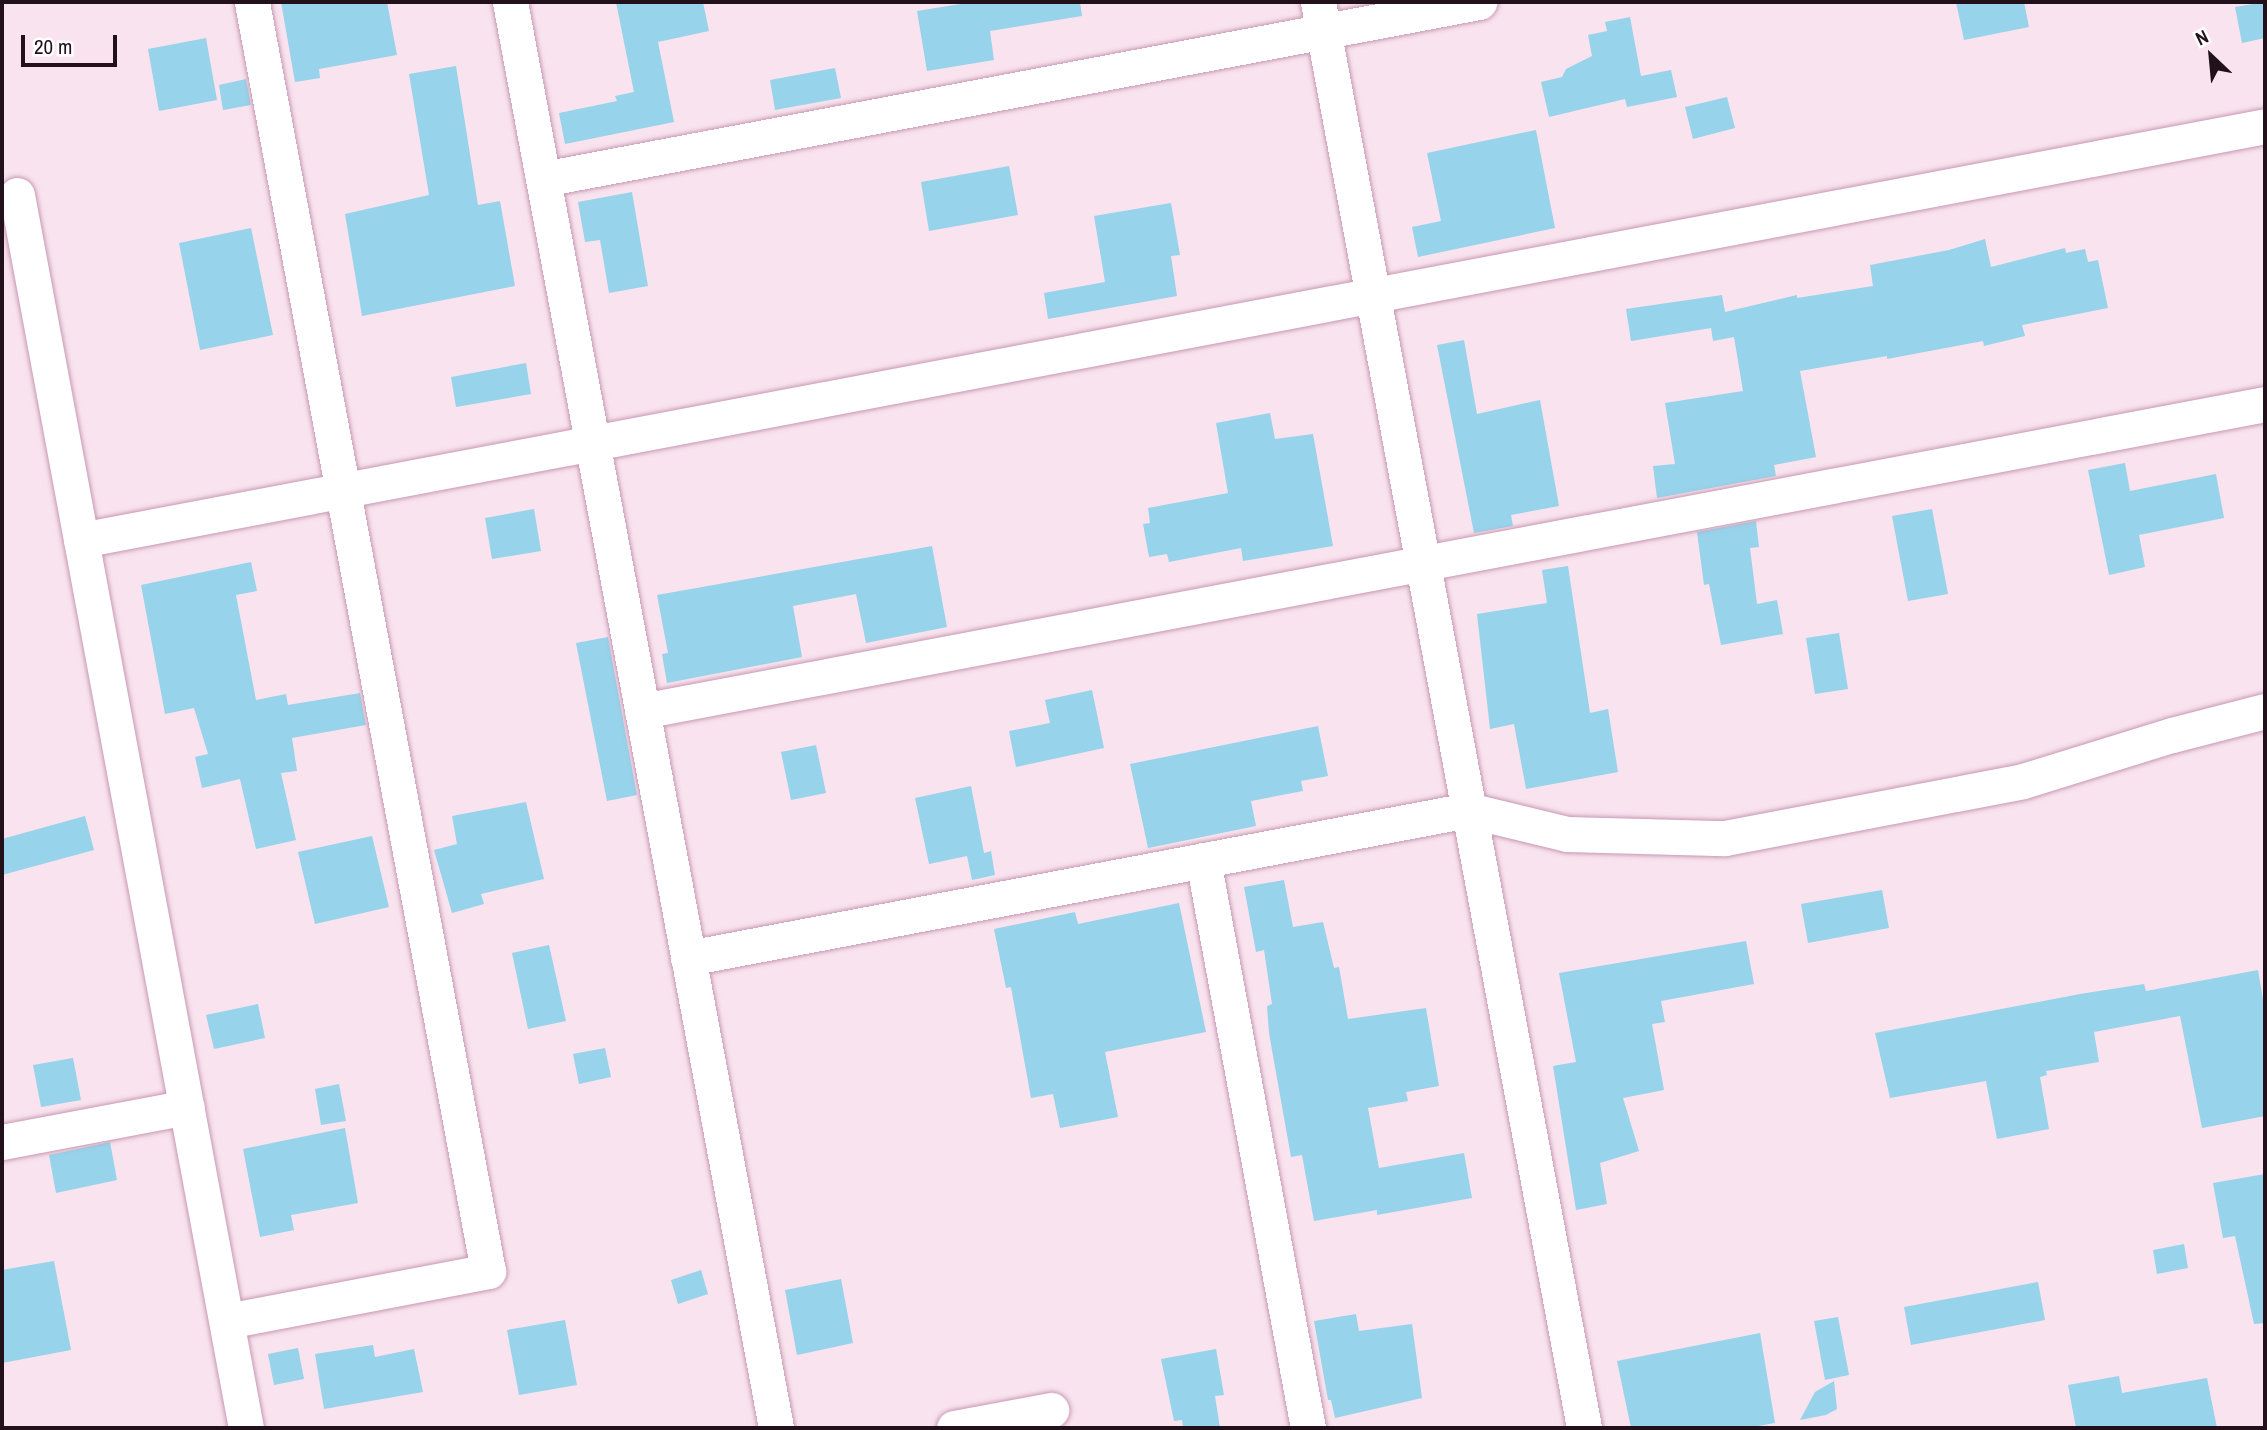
<!DOCTYPE html>
<style>
body{margin:0}
#map{position:relative;width:2267px;height:1430px;overflow:hidden;background:#f8e3ee;font-family:"Archivo Narrow",sans-serif}
div>[style]{position:absolute}
.building>*{inset:0;background:#97d3ea}
.roads{filter:drop-shadow(0 0 2px #c998b3) drop-shadow(0 0 2px #c998b3)}
.minor>*{height:35px;margin:-17.5px;padding:0 17.5px;transform-origin:17.5px;border-radius:17.5px;background:#fff}
span{translate:-50% -50%;white-space:nowrap;text-align:center;line-height:1.15;-webkit-text-stroke:6px #fff;paint-order:stroke}
.frame{position:absolute;inset:0;border:4px solid #22101b;pointer-events:none}
.north{position:absolute;left:2176px;top:21px;width:70px;height:70px;-webkit-text-stroke:5px #fff;paint-order:stroke;rotate:334deg;font-size:19px;font-weight:700;line-height:28px;text-align:center;color:#22101b}
.north::after{content:'';display:block;margin:auto;width:24px;height:32px;background:#22101b;clip-path:polygon(50% 0,100% 100%,50% 72%,0 100%)}
.scale{position:absolute;left:21px;top:35px;width:96px;height:32px;box-sizing:border-box;border:4px solid #22101b;border-top:0;padding-left:9px;font-size:21px;line-height:24px;white-space:nowrap;color:#22101b;-webkit-text-stroke:5px #fff;paint-order:stroke}
</style>
<div id="map">
<div class="building">
<div style="clip-path:polygon(281px 2px,387px 2px,397px 55px,319px 69px,320px 78px,295px 82px)"></div>
<div style="clip-path:polygon(616px 2px,703px 2px,709px 31px,658px 42px,674px 122px,565px 144px,559px 113px,617px 101px,615px 96px,634px 92px)"></div>
<div style="clip-path:polygon(973px 2px,1080px 2px,1082px 16px,990px 31px,994px 60px,927px 71px,917px 11px)"></div>
<div style="clip-path:polygon(1956px 2px,2024px 2px,2029px 27px,1964px 40px)"></div>
<div style="clip-path:polygon(2265px 2px,2265px 38px,2242px 43px,2235px 7px)"></div>
<div style="clip-path:polygon(1630px 17px,1641px 76px,1671px 70px,1677px 97px,1627px 107px,1625px 99px,1549px 117px,1541px 82px,1562px 77px,1566px 69px,1592px 56px,1588px 35px,1607px 31px,1605px 22px)"></div>
<div style="clip-path:polygon(206px 38px,217px 100px,159px 111px,148px 49px)"></div>
<div style="clip-path:polygon(456px 66px,478px 205px,500px 201px,515px 286px,362px 316px,345px 214px,429px 195px,409px 74px)"></div>
<div style="clip-path:polygon(835px 68px,841px 98px,775px 110px,770px 80px)"></div>
<div style="clip-path:polygon(246px 79px,251px 105px,223px 110px,219px 85px)"></div>
<div style="clip-path:polygon(1727px 97px,1735px 128px,1693px 139px,1685px 107px)"></div>
<div style="clip-path:polygon(1536px 130px,1555px 228px,1418px 257px,1412px 227px,1441px 221px,1427px 153px)"></div>
<div style="clip-path:polygon(1009px 166px,1018px 215px,929px 231px,921px 182px)"></div>
<div style="clip-path:polygon(632px 192px,648px 286px,609px 293px,600px 240px,585px 242px,578px 202px)"></div>
<div style="clip-path:polygon(1171px 203px,1180px 255px,1171px 256px,1177px 296px,1048px 319px,1044px 293px,1105px 282px,1094px 216px)"></div>
<div style="clip-path:polygon(251px 228px,273px 335px,200px 350px,179px 243px)"></div>
<div style="clip-path:polygon(1985px 239px,1991px 267px,2065px 248px,2066px 253px,2085px 249px,2088px 262px,2098px 260px,2108px 308px,2022px 325px,2025px 336px,1984px 346px,1983px 341px,1887px 359px,1887px 356px,1800px 371px,1816px 457px,1774px 465px,1776px 476px,1657px 498px,1653px 466px,1675px 464px,1665px 403px,1743px 391px,1734px 337px,1713px 341px,1711px 328px,1631px 341px,1626px 309px,1722px 295px,1725px 312px,1797px 295px,1797px 298px,1873px 286px,1870px 265px,1949px 250px)"></div>
<div style="clip-path:polygon(1464px 340px,1477px 414px,1540px 400px,1559px 506px,1511px 515px,1513px 526px,1474px 533px,1437px 345px)"></div>
<div style="clip-path:polygon(526px 363px,531px 394px,456px 407px,451px 377px)"></div>
<div style="clip-path:polygon(1270px 413px,1275px 439px,1313px 434px,1333px 546px,1243px 561px,1241px 548px,1169px 562px,1167px 554px,1149px 557px,1143px 524px,1150px 523px,1148px 508px,1228px 493px,1216px 423px)"></div>
<div style="clip-path:polygon(2125px 463px,2130px 491px,2216px 474px,2224px 518px,2139px 535px,2145px 567px,2109px 575px,2088px 470px)"></div>
<div style="clip-path:polygon(534px 509px,541px 551px,492px 559px,485px 518px)"></div>
<div style="clip-path:polygon(1932px 509px,1948px 594px,1908px 601px,1892px 516px)"></div>
<div style="clip-path:polygon(1756px 521px,1759px 547px,1750px 548px,1757px 604px,1777px 600px,1783px 634px,1721px 645px,1709px 584px,1704px 585px,1697px 532px)"></div>
<div style="clip-path:polygon(932px 546px,947px 627px,866px 643px,856px 594px,793px 606px,802px 657px,667px 683px,662px 654px,668px 653px,657px 595px)"></div>
<div style="clip-path:polygon(251px 562px,257px 591px,236px 595px,256px 700px,286px 694px,288px 705px,360px 693px,366px 725px,292px 738px,297px 771px,281px 773px,296px 840px,256px 849px,240px 779px,202px 788px,195px 757px,208px 754px,194px 708px,165px 714px,141px 585px)"></div>
<div style="clip-path:polygon(1568px 566px,1590px 713px,1608px 709px,1618px 772px,1526px 789px,1514px 724px,1490px 729px,1477px 614px,1547px 603px,1542px 570px)"></div>
<div style="clip-path:polygon(1839px 633px,1848px 689px,1815px 694px,1806px 638px)"></div>
<div style="clip-path:polygon(608px 637px,637px 795px,607px 801px,576px 643px)"></div>
<div style="clip-path:polygon(1092px 690px,1104px 748px,1016px 767px,1009px 731px,1050px 723px,1045px 700px)"></div>
<div style="clip-path:polygon(1318px 726px,1328px 776px,1301px 781px,1303px 791px,1251px 801px,1256px 826px,1148px 848px,1130px 764px)"></div>
<div style="clip-path:polygon(816px 745px,826px 793px,791px 800px,781px 752px)"></div>
<div style="clip-path:polygon(971px 786px,984px 853px,991px 851px,995px 875px,972px 880px,967px 856px,929px 864px,915px 798px)"></div>
<div style="clip-path:polygon(526px 802px,544px 879px,481px 894px,484px 904px,452px 913px,434px 850px,457px 844px,452px 816px)"></div>
<div style="clip-path:polygon(85px 816px,94px 850px,2px 875px,2px 839px)"></div>
<div style="clip-path:polygon(372px 836px,389px 907px,315px 924px,298px 852px)"></div>
<div style="clip-path:polygon(1284px 880px,1293px 927px,1323px 922px,1334px 968px,1339px 967px,1348px 1019px,1426px 1008px,1439px 1086px,1406px 1092px,1408px 1101px,1368px 1108px,1379px 1168px,1464px 1153px,1472px 1198px,1377px 1215px,1377px 1210px,1314px 1221px,1302px 1155px,1291px 1157px,1269px 1033px,1267px 1006px,1272px 1004px,1264px 950px,1256px 952px,1244px 887px)"></div>
<div style="clip-path:polygon(1882px 890px,1889px 928px,1808px 943px,1801px 904px)"></div>
<div style="clip-path:polygon(1179px 903px,1206px 1032px,1105px 1052px,1118px 1117px,1060px 1128px,1053px 1094px,1031px 1098px,1011px 987px,1006px 988px,994px 929px,1075px 912px,1078px 924px)"></div>
<div style="clip-path:polygon(1746px 941px,1754px 984px,1661px 1001px,1665px 1022px,1652px 1024px,1664px 1090px,1623px 1098px,1639px 1151px,1600px 1163px,1607px 1204px,1576px 1210px,1553px 1066px,1576px 1062px,1559px 973px)"></div>
<div style="clip-path:polygon(549px 945px,566px 1021px,528px 1029px,512px 953px)"></div>
<div style="clip-path:polygon(2258px 970px,2265px 1011px,2265px 1116px,2202px 1128px,2180px 1016px,2094px 1032px,2099px 1062px,2046px 1071px,2047px 1075px,2040px 1077px,2049px 1129px,1997px 1139px,1986px 1081px,1890px 1098px,1875px 1033px,2080px 994px,2144px 984px,2146px 991px)"></div>
<div style="clip-path:polygon(258px 1004px,265px 1038px,214px 1049px,206px 1015px)"></div>
<div style="clip-path:polygon(605px 1048px,611px 1077px,579px 1084px,573px 1054px)"></div>
<div style="clip-path:polygon(73px 1058px,81px 1100px,41px 1107px,33px 1065px)"></div>
<div style="clip-path:polygon(339px 1084px,346px 1121px,321px 1125px,315px 1089px)"></div>
<div style="clip-path:polygon(345px 1128px,358px 1203px,291px 1215px,294px 1230px,260px 1237px,243px 1149px)"></div>
<div style="clip-path:polygon(110px 1142px,117px 1180px,56px 1193px,49px 1155px)"></div>
<div style="clip-path:polygon(2265px 1174px,2265px 1323px,2254px 1324px,2235px 1236px,2223px 1238px,2213px 1183px)"></div>
<div style="clip-path:polygon(2184px 1244px,2188px 1268px,2157px 1274px,2153px 1250px)"></div>
<div style="clip-path:polygon(54px 1261px,71px 1350px,2px 1363px,2px 1270px)"></div>
<div style="clip-path:polygon(701px 1270px,708px 1294px,678px 1304px,671px 1280px)"></div>
<div style="clip-path:polygon(841px 1279px,853px 1343px,797px 1355px,785px 1290px)"></div>
<div style="clip-path:polygon(2038px 1282px,2045px 1320px,1911px 1345px,1904px 1307px)"></div>
<div style="clip-path:polygon(1356px 1314px,1359px 1331px,1412px 1324px,1422px 1398px,1335px 1418px,1331px 1400px,1328px 1400px,1314px 1321px)"></div>
<div style="clip-path:polygon(1838px 1317px,1849px 1375px,1825px 1380px,1814px 1321px)"></div>
<div style="clip-path:polygon(565px 1320px,577px 1385px,519px 1395px,507px 1330px)"></div>
<div style="clip-path:polygon(1760px 1333px,1775px 1423px,1747px 1428px,1631px 1428px,1617px 1361px)"></div>
<div style="clip-path:polygon(373px 1345px,375px 1357px,414px 1349px,423px 1392px,324px 1409px,315px 1354px)"></div>
<div style="clip-path:polygon(298px 1348px,304px 1379px,274px 1385px,268px 1354px)"></div>
<div style="clip-path:polygon(1216px 1349px,1224px 1395px,1215px 1396px,1220px 1428px,1183px 1428px,1182px 1420px,1174px 1421px,1161px 1359px)"></div>
<div style="clip-path:polygon(2119px 1376px,2122px 1393px,2207px 1378px,2217px 1428px,2076px 1428px,2068px 1385px)"></div>
<div style="clip-path:polygon(1834px 1381px,1837px 1409px,1826px 1415px,1800px 1420px,1815px 1392px)"></div>
</div>
<div class="roads">
<div class="minor">
<div style="left:510px;top:2px;width:1451px;rotate:79.43deg"></div>
<div style="left:1318px;top:2px;width:1451px;rotate:79.43deg"></div>
<div style="left:543px;top:179px;width:953px;rotate:-10.71deg"></div>
<div style="left:17px;top:195px;width:1254px;rotate:79.48deg"></div>
<div style="left:81px;top:540px;width:2223px;rotate:-10.73deg"></div>
<div style="left:642px;top:711px;width:1652px;rotate:-10.71deg"></div>
<div style="left:1203px;top:860px;width:578px;rotate:79.53deg"></div>
<div style="left:688px;top:958px;width:794px;rotate:-10.74deg"></div>
<div style="left:1468px;top:810px;width:102px;rotate:13.6deg"></div>
<div style="left:1567px;top:834px;width:158px;rotate:1.5deg"></div>
<div style="left:1725px;top:838px;width:303px;rotate:-10.8deg"></div>
<div style="left:2023px;top:781px;width:156px;rotate:-17.2deg"></div>
<div style="left:2172px;top:735px;width:96px;rotate:-14.5deg"></div>
<div style="left:2px;top:1142px;width:188px;rotate:-10.7deg"></div>
<div style="left:227px;top:1321px;width:266px;rotate:-10.8deg"></div>
<div style="left:488px;top:1271px;width:1291px;rotate:-100.54deg"></div>
<div style="left:954px;top:1428px;width:99px;rotate:-10.5deg"></div>
</div>
</div>
<div class="frame"></div>
<div class="north">N</div>
<div class="scale">20 m</div>
</div>
